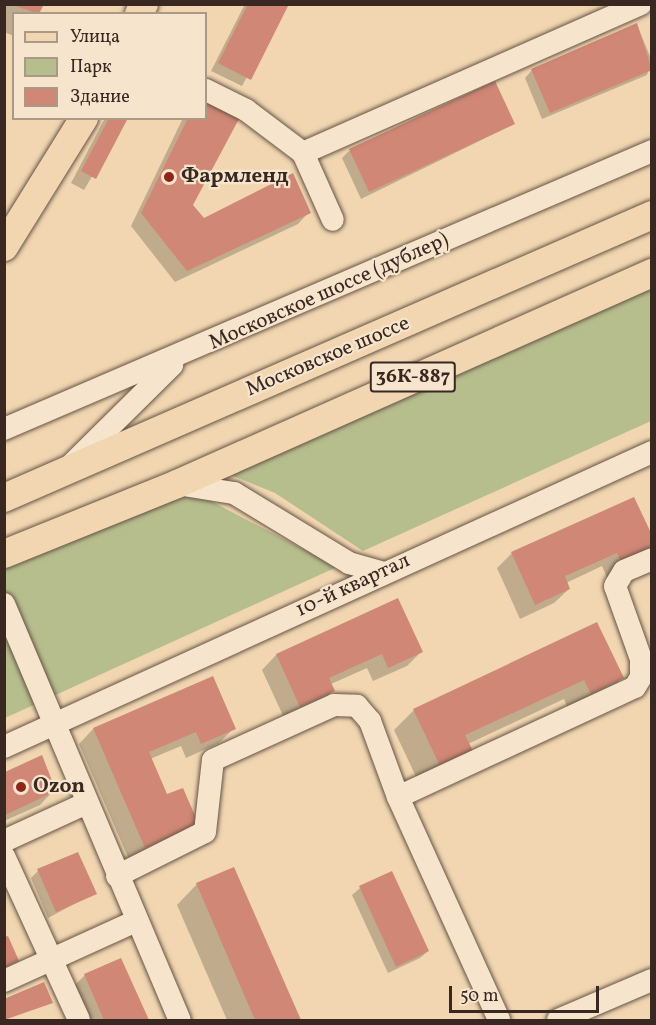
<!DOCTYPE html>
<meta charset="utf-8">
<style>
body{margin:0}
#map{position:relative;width:656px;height:1025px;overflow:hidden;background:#f1d6b1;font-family:Vollkorn,serif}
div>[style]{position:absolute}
.green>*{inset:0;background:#b7be8e}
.shadow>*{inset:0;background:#0003}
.building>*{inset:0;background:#d08775}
.roads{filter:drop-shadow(0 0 2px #665445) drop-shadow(0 0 2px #665445)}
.minor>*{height:22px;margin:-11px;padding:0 11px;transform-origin:11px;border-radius:11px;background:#f6e4cc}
.major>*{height:28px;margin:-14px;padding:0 14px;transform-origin:14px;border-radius:14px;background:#f1d6b1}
.dots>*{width:16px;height:16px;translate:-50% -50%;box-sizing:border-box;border:3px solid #f6e4cc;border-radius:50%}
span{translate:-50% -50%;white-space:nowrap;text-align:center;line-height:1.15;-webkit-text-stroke:4.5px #f6e4cc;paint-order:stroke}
.shield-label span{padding:2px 4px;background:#f6e4cc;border:2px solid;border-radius:4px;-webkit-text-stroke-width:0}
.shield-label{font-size:20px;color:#382821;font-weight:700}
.poi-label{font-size:21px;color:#382821;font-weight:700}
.left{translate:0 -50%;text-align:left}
.street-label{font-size:21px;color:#382821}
.frame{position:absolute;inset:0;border:6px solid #382821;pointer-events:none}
.legend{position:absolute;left:12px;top:12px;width:195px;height:108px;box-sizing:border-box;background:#f6e4cc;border:2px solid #a98;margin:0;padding:8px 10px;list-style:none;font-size:18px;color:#382821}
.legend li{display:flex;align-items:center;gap:12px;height:30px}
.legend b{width:30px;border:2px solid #a98}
.scale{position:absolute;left:449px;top:986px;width:150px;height:27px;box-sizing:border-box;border:3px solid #382821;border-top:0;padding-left:8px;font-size:18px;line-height:21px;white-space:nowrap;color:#382821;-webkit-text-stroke:4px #f6e4cc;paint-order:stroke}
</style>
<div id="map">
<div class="green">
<div style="clip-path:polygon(651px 272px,651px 421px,363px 551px,275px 493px,211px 467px)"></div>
<div style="clip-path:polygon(158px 491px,207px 499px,337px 567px,5px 718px,5px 557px)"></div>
</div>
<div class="shadow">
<div style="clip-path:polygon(4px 4px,42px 4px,38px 14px,14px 14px,14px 36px,4px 32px)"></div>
<div style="clip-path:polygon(245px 4px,287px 4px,242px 86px,211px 71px)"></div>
<div style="clip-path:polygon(637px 25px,652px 61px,647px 75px,542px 119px,525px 78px,532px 70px)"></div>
<div style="clip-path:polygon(206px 99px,238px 118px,192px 206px,203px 220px,309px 212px,298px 224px,175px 282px,131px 226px,183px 118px,206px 118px)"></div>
<div style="clip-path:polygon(105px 118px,126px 118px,84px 190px,71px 183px)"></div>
<div style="clip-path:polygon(514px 124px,361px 199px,342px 158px,350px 150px)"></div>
<div style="clip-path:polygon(652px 539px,608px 580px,602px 566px,566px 583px,569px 589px,554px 603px,520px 619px,497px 568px,512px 553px)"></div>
<div style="clip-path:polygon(398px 600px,422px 651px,407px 666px,373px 681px,367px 668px,331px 684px,333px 690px,319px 705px,285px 720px,262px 670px,276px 655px)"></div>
<div style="clip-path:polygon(597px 624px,622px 678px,602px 698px,570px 713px,564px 699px,468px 744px,420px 785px,394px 730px,414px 710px)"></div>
<div style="clip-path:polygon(212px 678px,234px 728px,219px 743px,186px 758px,181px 746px,150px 759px,167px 796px,197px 824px,130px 862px,79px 744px,93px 729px)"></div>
<div style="clip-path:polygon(41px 757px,54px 790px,40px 805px,4px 821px,4px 773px)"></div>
<div style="clip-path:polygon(233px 869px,299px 1020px,227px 1020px,177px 905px,197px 884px)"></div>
<div style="clip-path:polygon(38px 871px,95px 893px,48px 918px,31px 878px)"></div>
<div style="clip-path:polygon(360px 888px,428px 951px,420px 958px,388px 973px,352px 895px)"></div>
<div style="clip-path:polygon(120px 960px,147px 1020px,83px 1020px,70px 990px,85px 975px)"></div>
<div style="clip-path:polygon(4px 1001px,51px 1002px,4px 1020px)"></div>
</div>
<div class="building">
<div style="clip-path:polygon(10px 4px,44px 4px,39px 14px)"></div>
<div style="clip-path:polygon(248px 4px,289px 4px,251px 80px,218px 63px)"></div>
<div style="clip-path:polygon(637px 23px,652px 70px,550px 113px,531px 69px)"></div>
<div style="clip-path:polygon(495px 81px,515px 124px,369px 192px,349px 149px)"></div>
<div style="clip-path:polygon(206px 97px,240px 117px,193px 205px,204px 218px,293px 173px,311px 213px,187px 271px,141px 213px,188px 118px,206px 118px)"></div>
<div style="clip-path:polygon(109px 118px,128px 118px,96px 179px,81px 171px)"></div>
<div style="clip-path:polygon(634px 497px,652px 535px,652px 554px,623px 566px,617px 553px,565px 576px,570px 589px,535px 605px,511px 552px)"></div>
<div style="clip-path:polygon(398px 598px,423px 652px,388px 668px,382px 654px,329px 678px,335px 691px,300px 707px,276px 654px)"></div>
<div style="clip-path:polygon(597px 622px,624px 678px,591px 694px,584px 680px,465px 735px,473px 751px,440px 766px,413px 709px)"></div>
<div style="clip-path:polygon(213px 676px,236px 729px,201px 744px,196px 732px,149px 752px,167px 794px,183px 788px,199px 825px,145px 848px,93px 728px)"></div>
<div style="clip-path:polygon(42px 755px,56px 791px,5px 815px,5px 772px)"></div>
<div style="clip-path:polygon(78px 852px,97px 894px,56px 912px,37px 869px)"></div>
<div style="clip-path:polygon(234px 867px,301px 1020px,255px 1020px,196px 883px)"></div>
<div style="clip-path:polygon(392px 871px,429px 951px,396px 967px,359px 886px)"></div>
<div style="clip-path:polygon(8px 936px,19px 961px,4px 968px,4px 937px)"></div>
<div style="clip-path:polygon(121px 958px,149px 1020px,104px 1020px,84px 974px)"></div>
<div style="clip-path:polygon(44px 982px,53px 1003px,4px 1020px,4px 999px)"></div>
</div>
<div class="roads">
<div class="minor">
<div style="left:206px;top:90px;width:45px;rotate:26.6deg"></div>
<div style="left:246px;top:110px;width:71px;rotate:37deg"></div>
<div style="left:303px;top:153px;width:73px;rotate:65.9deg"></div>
<div style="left:303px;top:153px;width:369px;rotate:-23.8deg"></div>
<div style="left:4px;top:429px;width:705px;rotate:-23.22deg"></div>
<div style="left:72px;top:464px;width:141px;rotate:-44.7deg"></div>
<div style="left:177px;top:484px;width:58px;rotate:9deg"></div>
<div style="left:234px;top:493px;width:135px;rotate:31.3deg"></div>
<div style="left:349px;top:563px;width:33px;rotate:16deg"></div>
<div style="left:4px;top:604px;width:452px;rotate:67.1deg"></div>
<div style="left:4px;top:747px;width:712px;rotate:-24.48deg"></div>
<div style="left:398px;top:797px;width:261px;rotate:-24.9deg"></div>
<div style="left:635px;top:687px;width:12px;rotate:-59deg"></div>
<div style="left:641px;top:677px;width:18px;rotate:-90deg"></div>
<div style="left:641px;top:659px;width:77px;rotate:-109.6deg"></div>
<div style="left:615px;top:586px;width:17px;rotate:-59deg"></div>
<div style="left:624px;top:571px;width:30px;rotate:-23deg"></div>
<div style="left:4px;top:841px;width:91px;rotate:-24.6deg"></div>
<div style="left:4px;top:856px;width:180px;rotate:65.4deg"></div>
<div style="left:117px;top:876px;width:98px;rotate:-26.6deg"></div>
<div style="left:205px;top:832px;width:72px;rotate:-83.7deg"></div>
<div style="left:213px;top:760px;width:133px;rotate:-24.4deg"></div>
<div style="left:334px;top:705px;width:23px;rotate:2deg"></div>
<div style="left:357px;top:706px;width:20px;rotate:49deg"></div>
<div style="left:370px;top:721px;width:81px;rotate:69.8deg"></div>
<div style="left:398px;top:797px;width:245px;rotate:65.6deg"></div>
<div style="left:4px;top:981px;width:145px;rotate:-24.4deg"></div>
<div style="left:558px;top:1020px;width:102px;rotate:-23.1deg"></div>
</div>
<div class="major">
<div style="left:139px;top:14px;width:11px;rotate:-63deg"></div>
<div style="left:4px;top:247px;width:152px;rotate:-58.2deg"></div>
<div style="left:4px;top:498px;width:707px;rotate:-23.59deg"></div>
<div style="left:4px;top:554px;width:187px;rotate:-22deg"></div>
<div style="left:177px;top:484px;width:520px;rotate:-23.95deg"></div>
</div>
</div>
<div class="dots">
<div style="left:169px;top:177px;background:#8f2418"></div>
<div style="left:21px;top:787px;background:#8f2418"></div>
</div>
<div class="shield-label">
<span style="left:413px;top:377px">36К-887</span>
</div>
<div class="poi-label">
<span class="left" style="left:181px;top:177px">Фармленд</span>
<span class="left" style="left:33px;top:787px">Ozon</span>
</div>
<div class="street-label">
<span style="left:329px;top:292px;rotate:-24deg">Московское шоссе (дублер)</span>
<span style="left:328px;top:357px;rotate:-23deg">Московское шоссе</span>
<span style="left:353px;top:586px;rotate:-25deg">10-й квартал</span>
</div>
<div class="frame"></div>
<ul class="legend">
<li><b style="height:8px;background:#f1d6b1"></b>Улица</li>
<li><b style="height:16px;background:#b7be8e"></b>Парк</li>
<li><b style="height:16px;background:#d08775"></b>Здание</li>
</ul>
<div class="scale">50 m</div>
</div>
